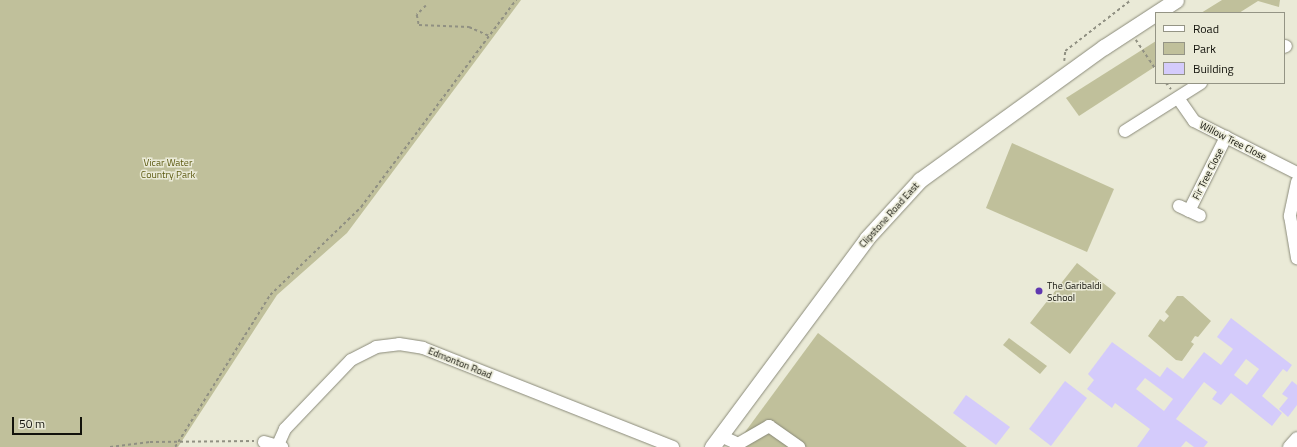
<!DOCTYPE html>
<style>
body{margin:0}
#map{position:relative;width:1297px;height:447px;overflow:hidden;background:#eaead7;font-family:"Titillium Web",sans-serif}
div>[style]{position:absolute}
.green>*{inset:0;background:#c0c09b}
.building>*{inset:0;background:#d4cbfb}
.path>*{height:1.5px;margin-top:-0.75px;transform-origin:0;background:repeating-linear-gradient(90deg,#909082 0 3px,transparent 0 6px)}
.roads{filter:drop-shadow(0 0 1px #8a8a79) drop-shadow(0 0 1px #8a8a79)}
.minor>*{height:12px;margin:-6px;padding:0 6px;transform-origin:6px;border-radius:6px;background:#fff}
.major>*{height:15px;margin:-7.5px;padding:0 7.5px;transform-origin:7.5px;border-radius:7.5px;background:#fff}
.dots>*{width:11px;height:11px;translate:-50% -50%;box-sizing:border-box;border:2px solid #eaead7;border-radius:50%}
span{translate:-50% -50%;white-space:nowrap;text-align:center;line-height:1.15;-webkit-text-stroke:3px #eaead7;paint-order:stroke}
.street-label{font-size:10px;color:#12120b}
.park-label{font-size:10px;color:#5c5a11}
.poi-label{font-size:10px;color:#12120b}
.left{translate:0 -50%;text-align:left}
.legend{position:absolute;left:1155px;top:12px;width:130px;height:72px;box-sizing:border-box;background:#eaead7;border:1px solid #949485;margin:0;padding:5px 7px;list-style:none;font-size:12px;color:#12120b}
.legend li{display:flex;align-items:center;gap:8px;height:20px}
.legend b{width:20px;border:1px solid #949485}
.scale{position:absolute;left:12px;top:417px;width:70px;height:18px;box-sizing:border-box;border:2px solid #12120b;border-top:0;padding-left:5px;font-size:12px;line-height:14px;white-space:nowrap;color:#12120b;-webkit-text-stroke:3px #eaead7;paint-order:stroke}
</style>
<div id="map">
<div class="green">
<div style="clip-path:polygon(0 0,521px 0,347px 233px,277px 295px,178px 447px,0 447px)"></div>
<div style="clip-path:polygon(1222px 0,1280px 0,1279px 7px,1258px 1px,1239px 13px,1201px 13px)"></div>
<div style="clip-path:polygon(1156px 41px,1156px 66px,1079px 116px,1066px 98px)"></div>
<div style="clip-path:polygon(1012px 143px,1114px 189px,1087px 252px,986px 208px)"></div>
<div style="clip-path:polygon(1077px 263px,1116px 293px,1070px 354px,1030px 323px)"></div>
<div style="clip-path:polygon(1177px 296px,1183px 296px,1211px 321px,1198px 337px,1195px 336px,1191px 342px,1194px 344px,1182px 361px,1176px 360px,1148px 336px,1160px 319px,1164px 322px,1169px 316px,1165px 312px)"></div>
<div style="clip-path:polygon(818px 333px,967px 447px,734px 447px)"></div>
<div style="clip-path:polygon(1009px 338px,1047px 366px,1040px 374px,1003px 345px)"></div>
</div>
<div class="building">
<div style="clip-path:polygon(evenodd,1231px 318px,1292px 365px,1287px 372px,1283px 369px,1262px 396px,1282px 413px,1272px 426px,1231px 393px,1221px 405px,1212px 399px,1217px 392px,1204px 382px,1176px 419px,1208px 442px,1204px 447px,1194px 447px,1186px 441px,1181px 447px,1137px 447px,1150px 429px,1115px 403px,1112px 408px,1087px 389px,1094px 380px,1088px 374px,1112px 342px,1160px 377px,1167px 367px,1183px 379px,1204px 352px,1221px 365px,1233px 349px,1217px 337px,1231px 318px,1246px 359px,1259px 369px,1247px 385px,1234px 375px,1246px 359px,1231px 318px,1145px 378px,1173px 399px,1164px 411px,1136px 389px,1145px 378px)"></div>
<div style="clip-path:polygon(1065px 381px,1087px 398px,1051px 446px,1029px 429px)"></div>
<div style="clip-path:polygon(1292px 381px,1297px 385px,1297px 405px,1288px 417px,1279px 409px,1288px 398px,1282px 394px)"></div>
<div style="clip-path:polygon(966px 395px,1010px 427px,996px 445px,953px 413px)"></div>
</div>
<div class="path">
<div style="left:426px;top:6px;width:13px;rotate:135deg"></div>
<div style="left:417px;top:15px;width:10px;rotate:79deg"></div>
<div style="left:419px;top:25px;width:50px;rotate:2.3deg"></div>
<div style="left:469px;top:27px;width:22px;rotate:24deg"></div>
<div style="left:1136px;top:40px;width:36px;rotate:56deg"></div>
<div style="left:1064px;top:61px;width:10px;rotate:-84deg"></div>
<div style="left:1065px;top:51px;width:83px;rotate:-37.7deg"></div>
<div style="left:1166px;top:83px;width:8px;rotate:50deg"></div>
<div style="left:110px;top:447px;width:40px;rotate:-7.1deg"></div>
<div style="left:150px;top:442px;width:104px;rotate:-0.6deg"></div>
<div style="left:175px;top:447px;width:179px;rotate:-58deg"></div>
<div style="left:270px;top:295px;width:127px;rotate:-44deg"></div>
<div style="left:361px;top:207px;width:259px;rotate:-53.2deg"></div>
</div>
<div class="roads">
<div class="minor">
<div style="left:1284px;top:47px;width:2px;rotate:-27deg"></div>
<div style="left:1178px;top:98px;width:28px;rotate:55deg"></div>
<div style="left:1194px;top:121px;width:115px;rotate:26.8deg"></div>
<div style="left:1125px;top:131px;width:90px;rotate:-32.3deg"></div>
<div style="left:1297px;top:182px;width:35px;rotate:102deg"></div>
<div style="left:1290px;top:216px;width:43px;rotate:80.5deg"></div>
<div style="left:1179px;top:206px;width:23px;rotate:25deg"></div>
<div style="left:1189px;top:211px;width:83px;rotate:-63.4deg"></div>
<div style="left:721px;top:436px;width:19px;rotate:25deg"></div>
<div style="left:738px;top:444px;width:36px;rotate:-30deg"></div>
<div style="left:769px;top:426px;width:37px;rotate:35deg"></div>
<div style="left:264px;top:442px;width:19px;rotate:16deg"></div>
<div style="left:277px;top:447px;width:20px;rotate:-66deg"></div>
<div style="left:285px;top:429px;width:95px;rotate:-46.3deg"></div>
<div style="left:351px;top:360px;width:28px;rotate:-27deg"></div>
<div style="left:376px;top:347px;width:23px;rotate:-7deg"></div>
<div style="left:399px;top:344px;width:24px;rotate:9deg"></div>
<div style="left:423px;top:348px;width:269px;rotate:21.6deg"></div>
<div style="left:1289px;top:447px;width:12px;rotate:-48deg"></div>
</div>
<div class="major">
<div style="left:712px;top:447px;width:260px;rotate:-53.4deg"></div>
<div style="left:867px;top:238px;width:79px;rotate:-47.6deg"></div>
<div style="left:920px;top:180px;width:227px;rotate:-35.9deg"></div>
<div style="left:1104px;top:47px;width:86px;rotate:-33.1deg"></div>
</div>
</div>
<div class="dots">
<div style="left:1039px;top:291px;background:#6038b0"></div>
</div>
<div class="street-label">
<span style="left:1233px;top:141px;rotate:27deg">Willow Tree Close</span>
<span style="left:1208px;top:174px;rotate:-63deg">Fir Tree Close</span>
<span style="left:889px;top:215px;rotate:-48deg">Clipstone Road East</span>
<span style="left:460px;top:363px;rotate:22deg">Edmonton Road</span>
</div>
<div class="park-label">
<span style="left:168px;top:168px">Vicar Water<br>Country Park</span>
</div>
<div class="poi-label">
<span class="left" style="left:1047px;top:291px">The Garibaldi<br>School</span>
</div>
<ul class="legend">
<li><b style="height:5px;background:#fff"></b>Road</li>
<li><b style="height:11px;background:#c0c09b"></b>Park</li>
<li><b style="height:11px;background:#d4cbfb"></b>Building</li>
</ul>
<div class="scale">50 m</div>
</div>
